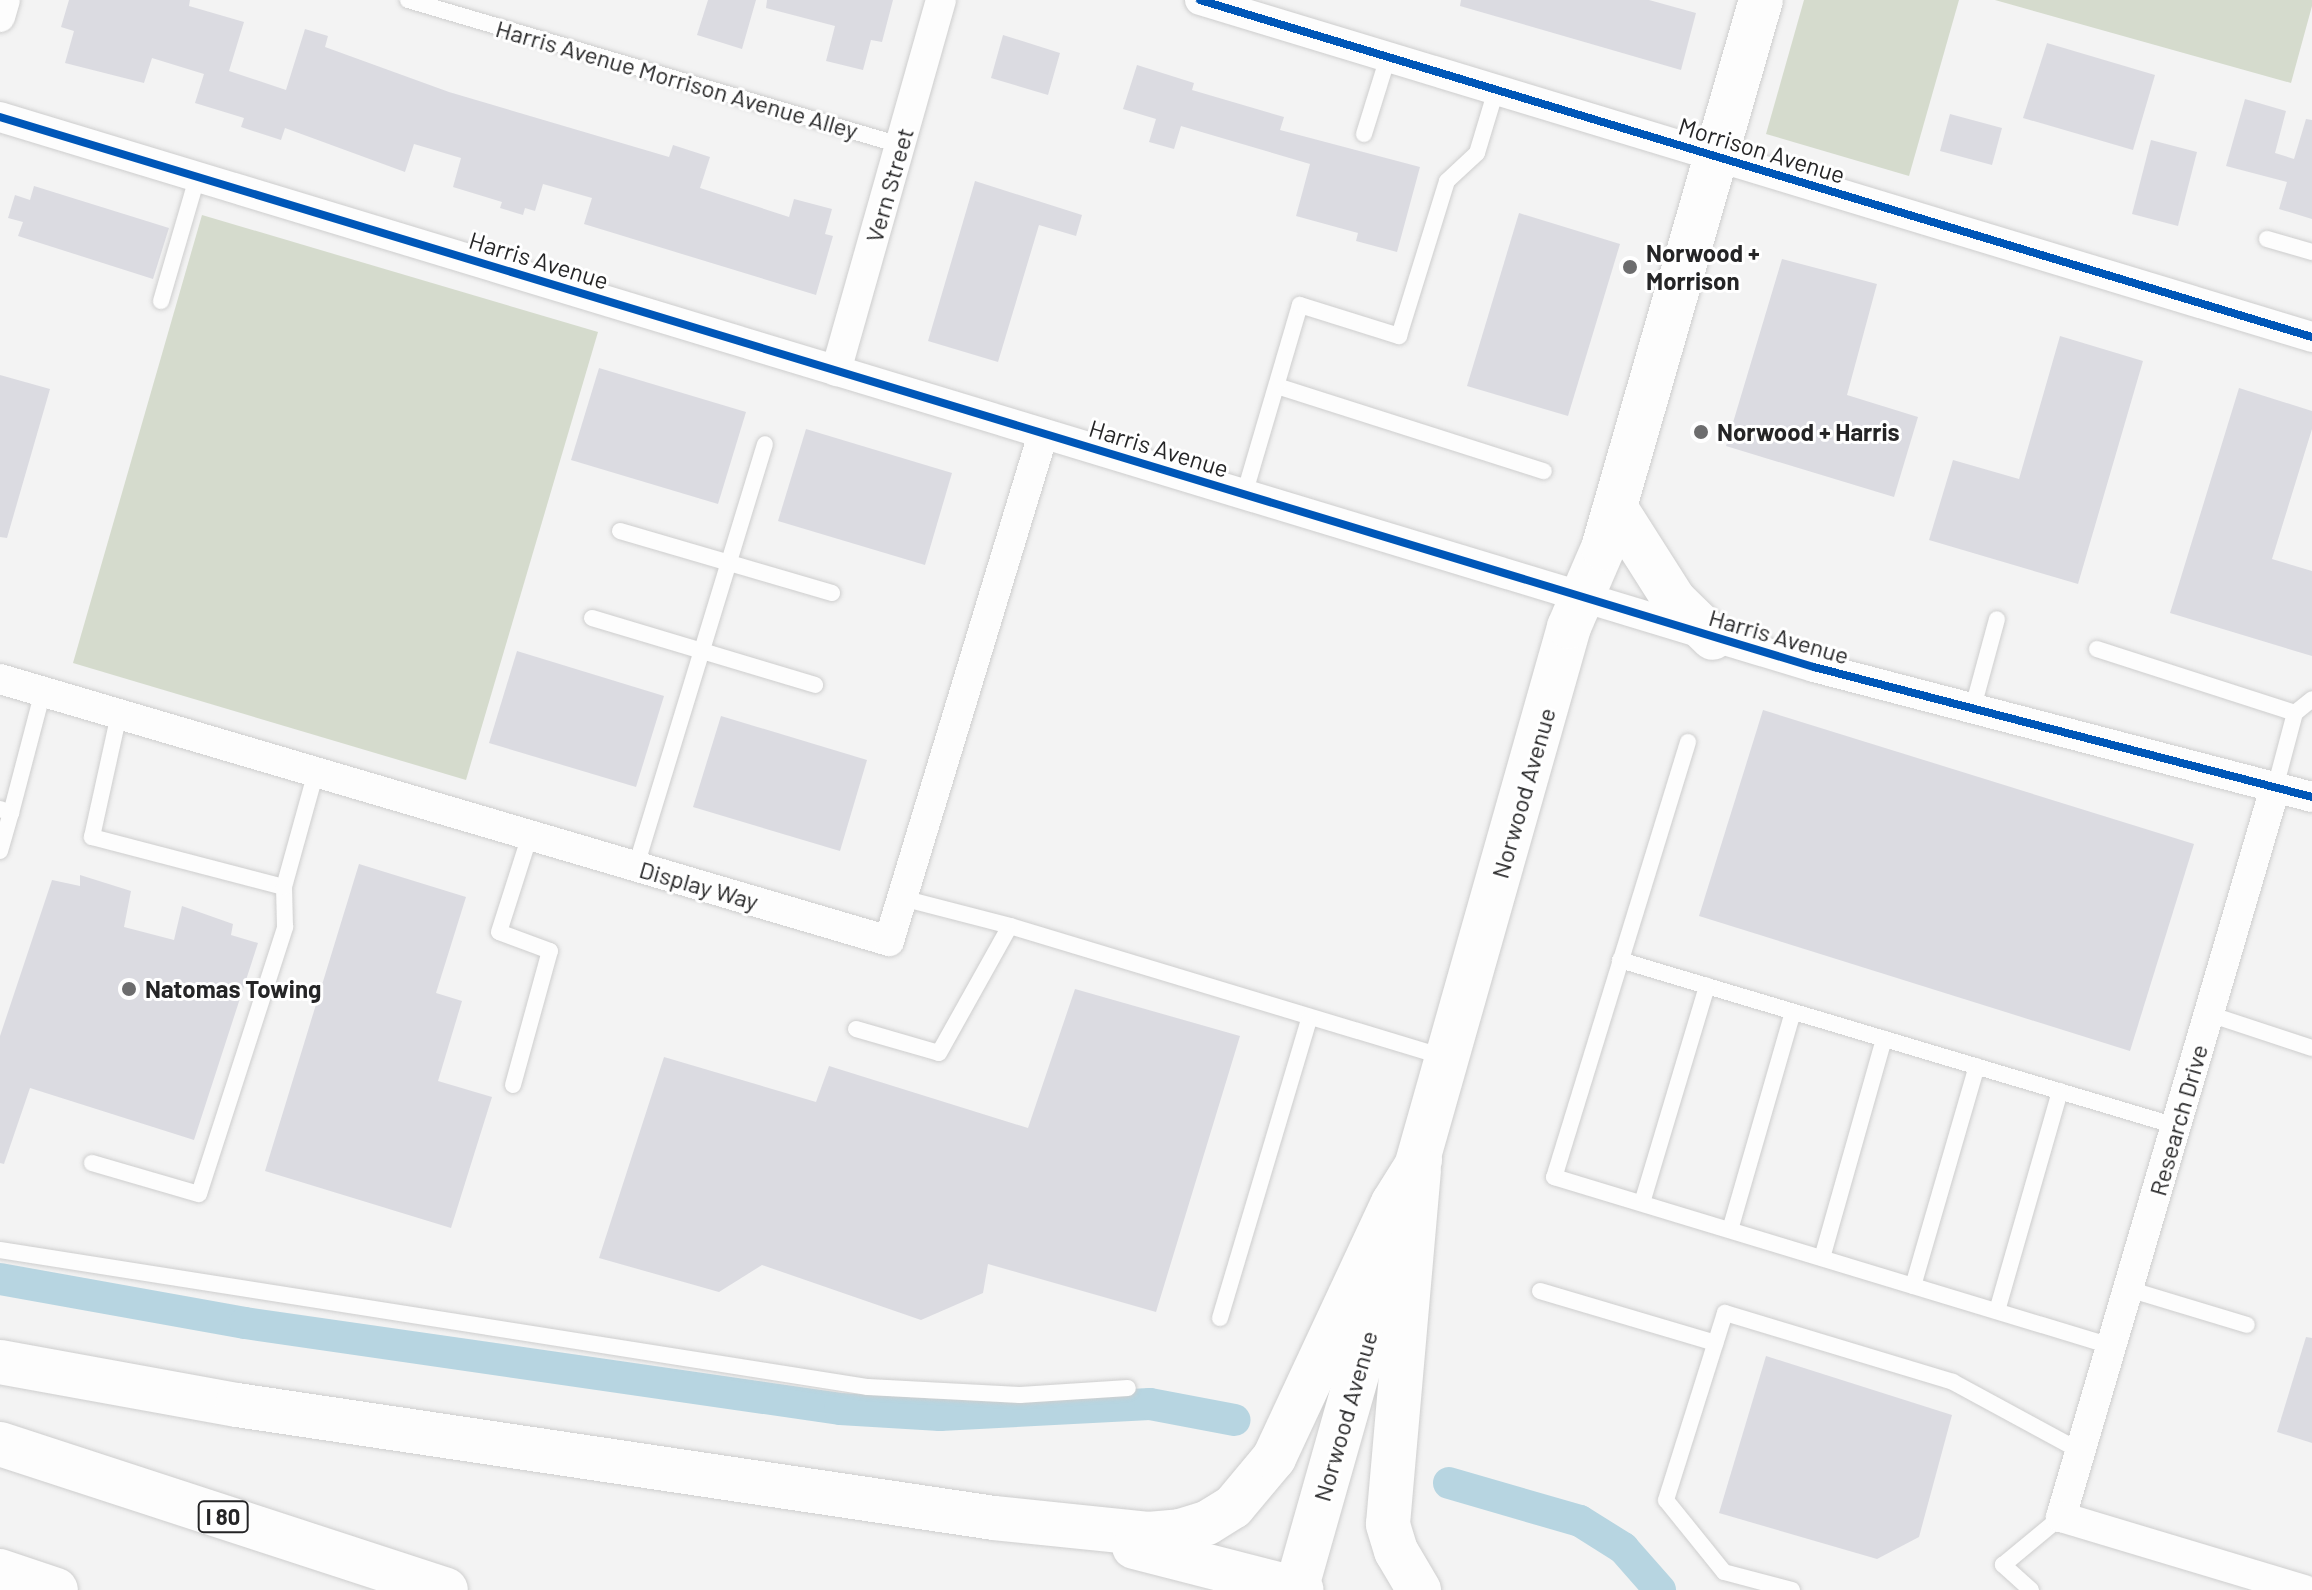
<!DOCTYPE html>
<style>
body{margin:0}
#map{position:relative;width:2312px;height:1590px;overflow:hidden;background:#f3f3f3;font-family:Barlow,sans-serif}
div>[style]{position:absolute}
.green>*{inset:0;background:#d5dbcd}
.canal>*{height:32px;margin:-16px;padding:0 16px;transform-origin:16px;border-radius:16px;background:#b7d5e1}
.building>*{inset:0;background:#dbdbe1}
.roads{filter:drop-shadow(0 0 2px #cecece) drop-shadow(0 0 2px #cecece)}
.lane>*{height:16px;margin:-8px;padding:0 8px;transform-origin:8px;border-radius:8px;background:#fdfdfd}
.street>*{height:30px;margin:-15px;padding:0 15px;transform-origin:15px;border-radius:15px;background:#fdfdfd}
.secondary>*{height:44px;margin:-22px;padding:0 22px;transform-origin:22px;border-radius:22px;background:#fdfdfd}
.highway>*{height:44px;margin:-22px;padding:0 22px;transform-origin:22px;border-radius:22px;background:#fdfdfd}
.cycleway>*{height:8px;margin:-4px;padding:0 4px;transform-origin:4px;border-radius:4px;background:#0057b8}
.dots>*{width:22px;height:22px;translate:-50% -50%;box-sizing:border-box;border:4px solid #fff;border-radius:50%}
span{translate:-50% -50%;white-space:nowrap;text-align:center;line-height:1.15;-webkit-text-stroke:6px #fff;paint-order:stroke}
.shield-label span{padding:2px 6px;background:#fff;border:2px solid;border-radius:6px;-webkit-text-stroke-width:0}
.shield-label{font-size:22px;color:#252526;font-weight:700}
.street-label{font-size:24px;color:#252526}
.poi-label{font-size:24px;color:#252526;font-weight:700}
.left{translate:0 -50%;text-align:left}
</style>
<div id="map">
<div class="green">
<div style="clip-path:polygon(1804px 0,1959px 0,1909px 176px,1766px 134px)"></div>
<div style="clip-path:polygon(1995px 0,2312px 0,2312px 6px,2291px 83px)"></div>
<div style="clip-path:polygon(202px 215px,598px 332px,466px 780px,73px 663px)"></div>
</div>
<div class="canal">
<div style="left:0;top:1279px;width:249px;rotate:10.2deg"></div>
<div style="left:245px;top:1323px;width:601px;rotate:8.22deg"></div>
<div style="left:840px;top:1409px;width:100px;rotate:3.4deg"></div>
<div style="left:940px;top:1415px;width:210px;rotate:-3deg"></div>
<div style="left:1150px;top:1404px;width:86px;rotate:10.7deg"></div>
<div style="left:1449px;top:1483px;width:136px;rotate:16.2deg"></div>
<div style="left:1580px;top:1521px;width:51px;rotate:32.1deg"></div>
<div style="left:1623px;top:1548px;width:56px;rotate:48.6deg"></div>
</div>
<div class="building">
<div style="clip-path:polygon(69px 0,190px 0,189px 6px,244px 22px,229px 71px,286px 90px,305px 29px,328px 36px,325px 47px,449px 92px,669px 157px,673px 145px,710px 157px,700px 188px,789px 217px,794px 199px,832px 209px,825px 234px,833px 236px,816px 295px,584px 224px,592px 198px,543px 184px,535px 211px,525px 208px,523px 215px,500px 208px,502px 202px,453px 187px,461px 158px,414px 144px,405px 172px,285px 128px,281px 140px,241px 127px,244px 118px,195px 103px,204px 74px,152px 58px,144px 83px,65px 63px,74px 31px,61px 27px)"></div>
<div style="clip-path:polygon(708px 0,756px 0,742px 49px,697px 35px)"></div>
<div style="clip-path:polygon(767px 0,893px 0,882px 42px,871px 40px,863px 70px,826px 61px,835px 26px,766px 8px)"></div>
<div style="clip-path:polygon(1461px 0,1649px 0,1696px 13px,1681px 70px,1460px 6px)"></div>
<div style="clip-path:polygon(1003px 35px,1060px 53px,1048px 95px,991px 78px)"></div>
<div style="clip-path:polygon(2047px 43px,2155px 75px,2133px 150px,2023px 118px)"></div>
<div style="clip-path:polygon(1137px 65px,1194px 83px,1192px 90px,1284px 117px,1280px 130px,1420px 167px,1397px 252px,1356px 241px,1358px 233px,1296px 216px,1310px 164px,1181px 126px,1174px 149px,1149px 142px,1156px 119px,1123px 109px)"></div>
<div style="clip-path:polygon(2245px 99px,2286px 111px,2275px 153px,2294px 159px,2306px 119px,2312px 120px,2312px 219px,2279px 209px,2287px 182px,2226px 166px)"></div>
<div style="clip-path:polygon(1950px 114px,2002px 128px,1992px 165px,1940px 151px)"></div>
<div style="clip-path:polygon(2151px 140px,2197px 152px,2178px 226px,2132px 214px)"></div>
<div style="clip-path:polygon(975px 181px,1082px 215px,1076px 236px,1039px 225px,998px 362px,928px 341px)"></div>
<div style="clip-path:polygon(34px 186px,169px 228px,153px 279px,18px 236px,23px 222px,8px 218px,15px 195px,30px 200px)"></div>
<div style="clip-path:polygon(1519px 213px,1620px 244px,1568px 416px,1467px 386px)"></div>
<div style="clip-path:polygon(1782px 259px,1877px 284px,1847px 395px,1918px 417px,1894px 497px,1726px 446px)"></div>
<div style="clip-path:polygon(2060px 336px,2143px 361px,2078px 584px,1929px 540px,1953px 460px,2019px 479px)"></div>
<div style="clip-path:polygon(599px 368px,746px 412px,718px 504px,571px 460px)"></div>
<div style="clip-path:polygon(0 375px,50px 389px,7px 538px,0 537px)"></div>
<div style="clip-path:polygon(2239px 388px,2312px 411px,2312px 429px,2272px 559px,2312px 571px,2312px 656px,2170px 613px)"></div>
<div style="clip-path:polygon(806px 429px,952px 473px,925px 565px,778px 521px)"></div>
<div style="clip-path:polygon(517px 651px,664px 696px,636px 787px,489px 743px)"></div>
<div style="clip-path:polygon(1763px 710px,2194px 844px,2130px 1051px,1699px 916px)"></div>
<div style="clip-path:polygon(721px 716px,867px 760px,840px 851px,693px 807px)"></div>
<div style="clip-path:polygon(359px 864px,466px 897px,436px 993px,462px 1001px,438px 1081px,492px 1097px,451px 1228px,265px 1171px)"></div>
<div style="clip-path:polygon(80px 875px,131px 891px,124px 927px,174px 940px,182px 906px,233px 924px,231px 935px,258px 943px,194px 1140px,30px 1088px,4px 1164px,0 1163px,0 1036px,52px 880px,80px 886px)"></div>
<div style="clip-path:polygon(1075px 989px,1240px 1036px,1156px 1312px,988px 1264px,983px 1293px,921px 1320px,762px 1265px,719px 1292px,599px 1258px,664px 1057px,816px 1102px,829px 1066px,1028px 1128px)"></div>
<div style="clip-path:polygon(2306px 1337px,2312px 1338px,2312px 1443px,2277px 1432px)"></div>
<div style="clip-path:polygon(1766px 1356px,1952px 1415px,1919px 1537px,1877px 1559px,1719px 1513px)"></div>
</div>
<div class="roads">
<div class="lane">
<div style="left:408px;top:0;width:513px;rotate:16.42deg"></div>
<div style="left:1364px;top:134px;width:81px;rotate:-72.7deg"></div>
<div style="left:2267px;top:239px;width:47px;rotate:16.1deg"></div>
<div style="left:161px;top:301px;width:128px;rotate:-73.7deg"></div>
<div style="left:1277px;top:386px;width:280px;rotate:17.7deg"></div>
<div style="left:1244px;top:495px;width:198px;rotate:-73.6deg"></div>
<div style="left:1300px;top:305px;width:104px;rotate:17.4deg"></div>
<div style="left:1399px;top:336px;width:162px;rotate:-72.8deg"></div>
<div style="left:1447px;top:181px;width:41px;rotate:-43deg"></div>
<div style="left:1477px;top:153px;width:66px;rotate:-73.2deg"></div>
<div style="left:620px;top:531px;width:221px;rotate:16.3deg"></div>
<div style="left:592px;top:618px;width:233px;rotate:16.7deg"></div>
<div style="left:2097px;top:649px;width:208px;rotate:17.9deg"></div>
<div style="left:1972px;top:711px;width:95px;rotate:-74.8deg"></div>
<div style="left:119px;top:714px;width:126px;rotate:102.4deg"></div>
<div style="left:92px;top:837px;width:198px;rotate:14.6deg"></div>
<div style="left:1688px;top:742px;width:455px;rotate:107.1deg"></div>
<div style="left:1554px;top:1177px;width:582px;rotate:16.88deg"></div>
<div style="left:2275px;top:788px;width:78px;rotate:-75.1deg"></div>
<div style="left:2295px;top:713px;width:22px;rotate:-39deg"></div>
<div style="left:0;top:809px;width:12px;rotate:20deg"></div>
<div style="left:11px;top:813px;width:126px;rotate:-75.3deg"></div>
<div style="left:0;top:851px;width:40px;rotate:-74deg"></div>
<div style="left:636px;top:866px;width:441px;rotate:-73deg"></div>
<div style="left:902px;top:898px;width:112px;rotate:14.5deg"></div>
<div style="left:1620px;top:960px;width:580px;rotate:16.62deg"></div>
<div style="left:2209px;top:1014px;width:108px;rotate:18.3deg"></div>
<div style="left:856px;top:1029px;width:86px;rotate:16.1deg"></div>
<div style="left:939px;top:1053px;width:145px;rotate:-60.8deg"></div>
<div style="left:1010px;top:926px;width:457px;rotate:16.8deg"></div>
<div style="left:513px;top:1085px;width:139px;rotate:-74.6deg"></div>
<div style="left:550px;top:951px;width:54px;rotate:-159.6deg"></div>
<div style="left:499px;top:932px;width:102px;rotate:-72.3deg"></div>
<div style="left:92px;top:1163px;width:111px;rotate:16.2deg"></div>
<div style="left:199px;top:1194px;width:281px;rotate:-72.1deg"></div>
<div style="left:285px;top:927px;width:40px;rotate:-91.4deg"></div>
<div style="left:284px;top:887px;width:119px;rotate:-74.5deg"></div>
<div style="left:1642px;top:1203px;width:227px;rotate:-73.3deg"></div>
<div style="left:1730px;top:1230px;width:227px;rotate:-73.9deg"></div>
<div style="left:0;top:1250px;width:879px;rotate:8.97deg"></div>
<div style="left:868px;top:1387px;width:152px;rotate:3deg"></div>
<div style="left:1020px;top:1395px;width:108px;rotate:-3.7deg"></div>
<div style="left:1822px;top:1258px;width:228px;rotate:-74.2deg"></div>
<div style="left:1913px;top:1286px;width:229px;rotate:-73.8deg"></div>
<div style="left:2128px;top:1289px;width:124px;rotate:16.8deg"></div>
<div style="left:1540px;top:1291px;width:183px;rotate:16.5deg"></div>
<div style="left:1997px;top:1311px;width:229px;rotate:-74deg"></div>
<div style="left:1220px;top:1318px;width:314px;rotate:-73.4deg"></div>
<div style="left:1792px;top:1590px;width:70px;rotate:-165.2deg"></div>
<div style="left:1724px;top:1572px;width:92px;rotate:-128.9deg"></div>
<div style="left:1666px;top:1500px;width:196px;rotate:-72.5deg"></div>
<div style="left:1725px;top:1313px;width:238px;rotate:16.8deg"></div>
<div style="left:1953px;top:1382px;width:145px;rotate:28.5deg"></div>
<div style="left:2031px;top:1590px;width:38px;rotate:-138deg"></div>
<div style="left:2003px;top:1565px;width:75px;rotate:-39.6deg"></div>
</div>
<div class="street">
<div style="left:1200px;top:0;width:1162px;rotate:16.86deg"></div>
<div style="left:0;top:17px;width:18px;rotate:-74deg"></div>
<div style="left:0;top:117px;width:1896px;rotate:16.87deg"></div>
<div style="left:1814px;top:667px;width:515px;rotate:14.63deg"></div>
<div style="left:836px;top:371px;width:386px;rotate:-74.2deg"></div>
<div style="left:0;top:679px;width:927px;rotate:16.42deg"></div>
<div style="left:889px;top:941px;width:530px;rotate:-73.1deg"></div>
<div style="left:2275px;top:788px;width:760px;rotate:106.36deg"></div>
<div style="left:2061px;top:1517px;width:254px;rotate:16.7deg"></div>
</div>
<div class="secondary">
<div style="left:1615px;top:507px;width:110px;rotate:57.6deg"></div>
<div style="left:1674px;top:600px;width:54px;rotate:44.3deg"></div>
<div style="left:1296px;top:1590px;width:1001px;rotate:-74.17deg"></div>
<div style="left:1569px;top:627px;width:86px;rotate:-66.7deg"></div>
<div style="left:1603px;top:548px;width:570px;rotate:-73.92deg"></div>
</div>
<div class="highway">
<div style="left:0;top:1362px;width:241px;rotate:10.3deg"></div>
<div style="left:237px;top:1405px;width:765px;rotate:8.49deg"></div>
<div style="left:994px;top:1518px;width:155px;rotate:5.9deg"></div>
<div style="left:1148px;top:1534px;width:32px;rotate:-5deg"></div>
<div style="left:1180px;top:1531px;width:28px;rotate:-17deg"></div>
<div style="left:1207px;top:1523px;width:31px;rotate:-32deg"></div>
<div style="left:1233px;top:1507px;width:64px;rotate:-50.1deg"></div>
<div style="left:1274px;top:1458px;width:281px;rotate:-65deg"></div>
<div style="left:1393px;top:1203px;width:51px;rotate:-57.9deg"></div>
<div style="left:0;top:1444px;width:469px;rotate:18.1deg"></div>
<div style="left:1134px;top:1547px;width:173px;rotate:14.4deg"></div>
<div style="left:0;top:1571px;width:59px;rotate:18.7deg"></div>
<div style="left:1419px;top:1590px;width:45px;rotate:-120.5deg"></div>
<div style="left:1396px;top:1551px;width:28px;rotate:-107deg"></div>
<div style="left:1388px;top:1524px;width:355px;rotate:-85deg"></div>
</div>
</div>
<div class="cycleway">
<div style="left:1200px;top:0;width:1162px;rotate:16.86deg"></div>
<div style="left:0;top:117px;width:1896px;rotate:16.87deg"></div>
<div style="left:1814px;top:667px;width:515px;rotate:14.63deg"></div>
</div>
<div class="dots">
<div style="left:1630px;top:267px;background:#6d6d6e"></div>
<div style="left:1701px;top:432px;background:#6d6d6e"></div>
<div style="left:129px;top:989px;background:#6d6d6e"></div>
</div>
<div class="shield-label">
<span style="left:223px;top:1517px">I 80</span>
</div>
<div class="street-label">
<span style="left:677px;top:79px;rotate:16deg">Harris Avenue Morrison Avenue Alley</span>
<span style="left:1762px;top:150px;rotate:17deg">Morrison Avenue</span>
<span style="left:889px;top:185px;rotate:-74deg">Vern Street</span>
<span style="left:539px;top:260px;rotate:17deg">Harris Avenue</span>
<span style="left:1159px;top:448px;rotate:17deg">Harris Avenue</span>
<span style="left:1779px;top:636px;rotate:16deg">Harris Avenue</span>
<span style="left:1523px;top:793px;rotate:-74deg">Norwood Avenue</span>
<span style="left:699px;top:885px;rotate:16deg">Display Way</span>
<span style="left:2178px;top:1120px;rotate:-74deg">Research Drive</span>
<span style="left:1345px;top:1416px;rotate:-74deg">Norwood Avenue</span>
</div>
<div class="poi-label">
<span class="left" style="left:1646px;top:267px">Norwood +<br>Morrison</span>
<span class="left" style="left:1717px;top:432px">Norwood + Harris</span>
<span class="left" style="left:145px;top:989px">Natomas Towing</span>
</div>
</div>
